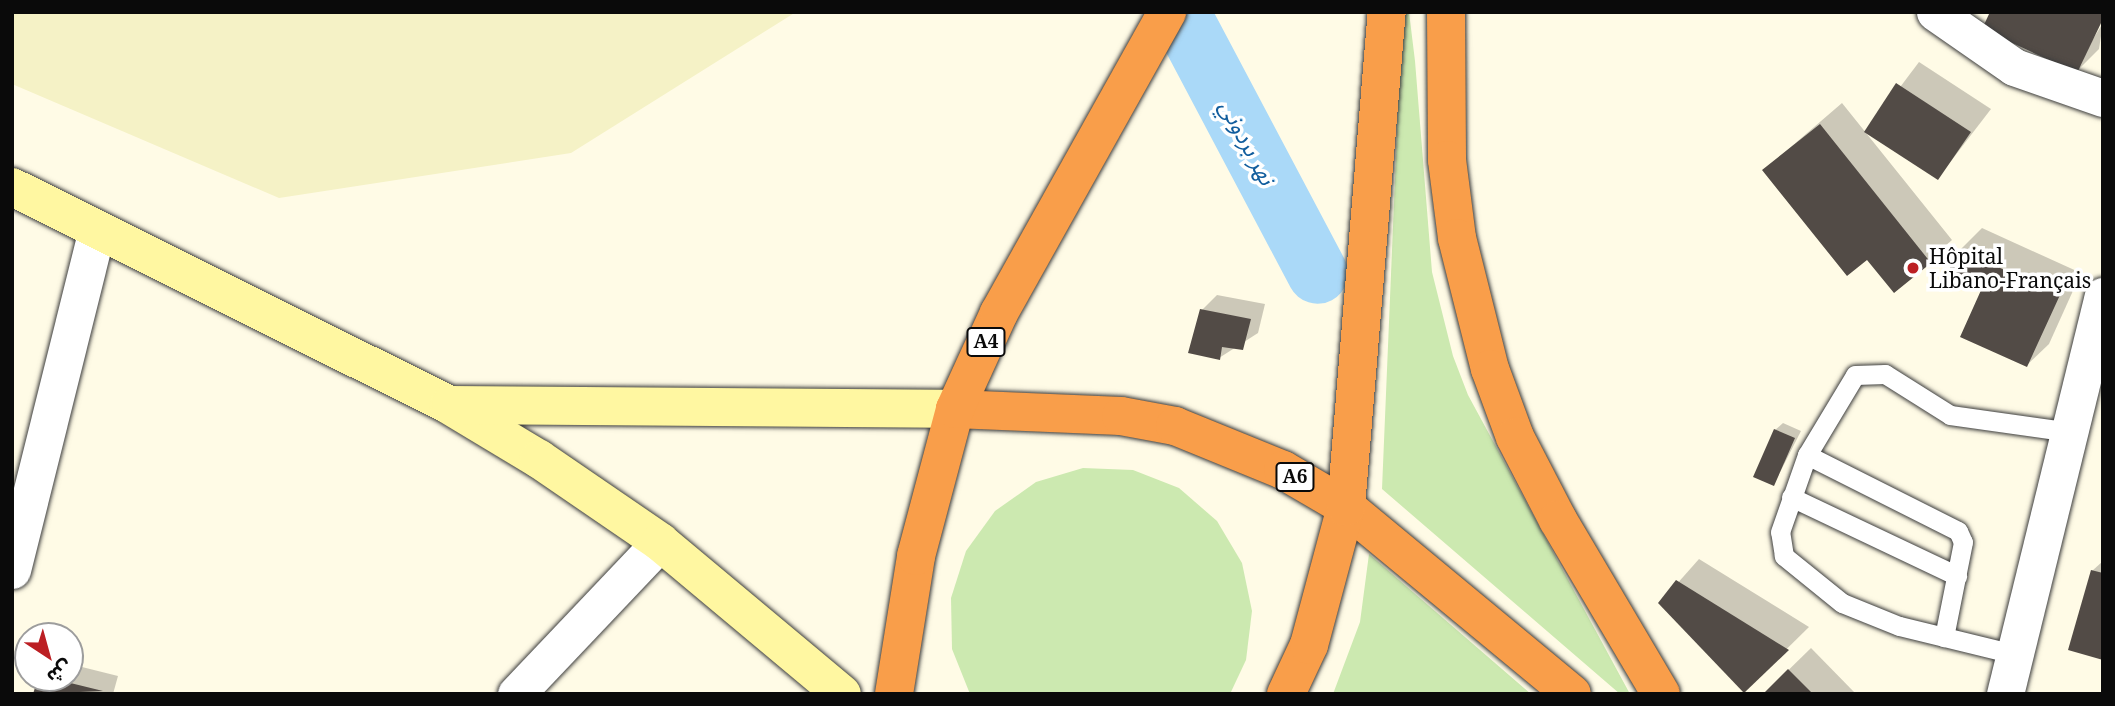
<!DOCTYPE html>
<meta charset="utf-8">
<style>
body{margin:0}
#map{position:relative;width:2115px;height:706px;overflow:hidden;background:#fffbe6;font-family:"Noto Serif","Noto Sans Arabic",serif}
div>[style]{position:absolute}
.farmland>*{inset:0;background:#f5f2c6}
.green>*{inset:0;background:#cce9b0}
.shadow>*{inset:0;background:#0003}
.river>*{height:61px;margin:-30.5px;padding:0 30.5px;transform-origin:30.5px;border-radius:30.5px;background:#aad9f8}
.building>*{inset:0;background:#524b46}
.roads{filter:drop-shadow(0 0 2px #3d3d3d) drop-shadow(0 0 2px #3d3d3d)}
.lane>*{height:19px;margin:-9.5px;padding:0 9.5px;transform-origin:9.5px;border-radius:9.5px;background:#fff}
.street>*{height:37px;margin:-18.5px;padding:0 18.5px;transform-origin:18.5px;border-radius:18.5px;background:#fff}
.secondary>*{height:38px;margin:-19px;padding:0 19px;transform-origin:19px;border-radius:19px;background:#fff7a1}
.highway>*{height:38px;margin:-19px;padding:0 19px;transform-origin:19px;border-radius:19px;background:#f99e4a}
.dots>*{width:19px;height:19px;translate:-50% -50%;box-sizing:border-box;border:4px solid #fff;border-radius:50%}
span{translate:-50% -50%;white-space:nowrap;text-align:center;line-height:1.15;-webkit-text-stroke:7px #fff;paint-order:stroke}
.shield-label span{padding:2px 5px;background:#fff;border:2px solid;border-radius:5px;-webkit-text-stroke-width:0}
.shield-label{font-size:19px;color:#0a0a0a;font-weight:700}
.poi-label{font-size:21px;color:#0a0a0a}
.left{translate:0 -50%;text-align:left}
.water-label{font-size:23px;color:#115d9d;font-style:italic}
.frame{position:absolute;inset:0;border:14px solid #0a0a0a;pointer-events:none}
.north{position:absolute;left:14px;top:622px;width:70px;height:70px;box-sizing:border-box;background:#fff;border:2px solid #9d9d9d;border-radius:50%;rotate:144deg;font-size:19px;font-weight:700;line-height:28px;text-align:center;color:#0a0a0a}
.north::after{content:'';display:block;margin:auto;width:24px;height:32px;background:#bc1f23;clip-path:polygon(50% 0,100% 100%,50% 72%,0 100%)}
</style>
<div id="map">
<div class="farmland">
<div style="clip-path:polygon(12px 12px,796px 12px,571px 153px,279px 198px,12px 84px)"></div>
</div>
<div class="green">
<div style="clip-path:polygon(1402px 12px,1409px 12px,1415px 61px,1432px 272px,1453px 356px,1468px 395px,1630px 694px,1620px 694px,1382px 489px)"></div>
<div style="clip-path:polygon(1083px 468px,1133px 470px,1179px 488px,1217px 521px,1242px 563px,1252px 611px,1246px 660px,1230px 694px,970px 694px,952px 649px,951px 598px,966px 551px,995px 511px,1036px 482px)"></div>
<div style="clip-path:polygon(1369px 554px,1531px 694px,1333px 694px,1360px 622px)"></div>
</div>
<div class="shadow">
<div style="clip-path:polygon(2103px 23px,2099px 49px,2077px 71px,2088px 47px)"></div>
<div style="clip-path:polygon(1919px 62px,1991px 109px,1938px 178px,1867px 131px)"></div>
<div style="clip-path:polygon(1842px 103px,1952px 240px,1894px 291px,1868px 257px,1764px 170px)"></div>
<div style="clip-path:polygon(1982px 228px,2081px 273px,2049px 344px,2027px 365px,1960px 250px)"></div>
<div style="clip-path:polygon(1217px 295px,1265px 304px,1258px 333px,1219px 358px,1202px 310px)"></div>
<div style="clip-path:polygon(1783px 423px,1801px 431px,1774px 484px,1775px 430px)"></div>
<div style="clip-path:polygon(1699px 559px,1809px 627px,1744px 691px,1660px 603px)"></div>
<div style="clip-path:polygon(2103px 561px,2103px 658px,2092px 571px)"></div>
<div style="clip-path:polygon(1811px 648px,1856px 694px,1765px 694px,1771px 687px)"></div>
<div style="clip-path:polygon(70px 664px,118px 676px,113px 694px,35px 694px,39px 678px,70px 678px)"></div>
</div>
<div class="river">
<div style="left:1179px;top:12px;width:295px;rotate:62.1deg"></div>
</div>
<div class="building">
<div style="clip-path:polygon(1990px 12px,2103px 12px,2103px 19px,2077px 73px,1982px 29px)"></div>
<div style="clip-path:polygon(1896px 83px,1971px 132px,1938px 180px,1864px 132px)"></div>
<div style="clip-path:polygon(1820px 124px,1931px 263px,1894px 293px,1867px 260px,1847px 276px,1762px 170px)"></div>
<div style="clip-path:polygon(1958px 249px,2060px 295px,2027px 367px,1960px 337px,1982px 288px,1948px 273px)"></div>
<div style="clip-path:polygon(1200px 309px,1251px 319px,1243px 350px,1222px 347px,1220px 360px,1188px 353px)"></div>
<div style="clip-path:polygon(1774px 429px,1795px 438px,1774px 486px,1753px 477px)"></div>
<div style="clip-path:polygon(2091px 570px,2103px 573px,2103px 660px,2068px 650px)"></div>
<div style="clip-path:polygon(1676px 580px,1789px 650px,1744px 693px,1658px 603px)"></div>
<div style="clip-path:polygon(1788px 669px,1813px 694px,1763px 694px)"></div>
<div style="clip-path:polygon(38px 678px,50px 678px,103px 691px,33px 694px)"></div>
</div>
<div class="roads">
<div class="lane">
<div style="left:1807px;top:455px;width:169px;rotate:26.7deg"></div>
<div style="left:1958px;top:531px;width:12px;rotate:66deg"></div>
<div style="left:1963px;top:542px;width:97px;rotate:101.3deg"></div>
<div style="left:1791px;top:497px;width:184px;rotate:25.4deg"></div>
<div style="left:2014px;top:654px;width:118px;rotate:-166.3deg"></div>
<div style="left:1899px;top:626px;width:61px;rotate:-158deg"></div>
<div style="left:1842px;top:603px;width:75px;rotate:-141deg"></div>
<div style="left:1784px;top:556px;width:24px;rotate:-99deg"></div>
<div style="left:1780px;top:532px;width:82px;rotate:-70.7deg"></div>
<div style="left:1807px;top:455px;width:93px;rotate:-59deg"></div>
<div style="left:1855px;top:375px;width:30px;rotate:-2deg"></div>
<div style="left:1885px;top:374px;width:77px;rotate:32.2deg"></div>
<div style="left:1950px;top:415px;width:122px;rotate:8deg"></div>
</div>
<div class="street">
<div style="left:1935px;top:12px;width:96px;rotate:34.8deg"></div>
<div style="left:2014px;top:67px;width:94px;rotate:19.2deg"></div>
<div style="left:12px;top:570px;width:348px;rotate:-76deg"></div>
<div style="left:516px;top:694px;width:209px;rotate:-46.5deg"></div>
<div style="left:2005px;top:694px;width:410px;rotate:-76.2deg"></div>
</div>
<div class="secondary">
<div style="left:12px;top:187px;width:488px;rotate:26.5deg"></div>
<div style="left:449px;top:405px;width:105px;rotate:31deg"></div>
<div style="left:539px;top:459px;width:147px;rotate:34.4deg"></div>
<div style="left:660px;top:542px;width:237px;rotate:39.9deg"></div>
<div style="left:451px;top:405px;width:504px;rotate:0.45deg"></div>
</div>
<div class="highway">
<div style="left:1446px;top:12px;width:148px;rotate:89.6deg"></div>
<div style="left:1447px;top:160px;width:79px;rotate:82.7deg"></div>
<div style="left:1457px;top:238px;width:135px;rotate:75.9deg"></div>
<div style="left:1490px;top:369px;width:72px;rotate:69.8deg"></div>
<div style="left:1515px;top:437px;width:93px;rotate:62.6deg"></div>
<div style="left:1558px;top:520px;width:202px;rotate:59.4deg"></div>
<div style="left:955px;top:409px;width:166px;rotate:2.4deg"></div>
<div style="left:1121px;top:416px;width:55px;rotate:10.5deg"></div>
<div style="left:1175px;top:426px;width:117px;rotate:22.2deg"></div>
<div style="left:1283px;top:470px;width:73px;rotate:30.4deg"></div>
<div style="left:1346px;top:507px;width:293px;rotate:39.6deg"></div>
<div style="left:894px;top:694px;width:140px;rotate:-80.9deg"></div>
<div style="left:916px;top:556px;width:152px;rotate:-75.1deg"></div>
<div style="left:955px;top:409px;width:106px;rotate:-65.4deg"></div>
<div style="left:999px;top:313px;width:345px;rotate:-60.8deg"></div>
<div style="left:1286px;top:694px;width:54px;rotate:-64.9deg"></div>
<div style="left:1309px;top:645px;width:143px;rotate:-75deg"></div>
<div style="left:1346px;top:507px;width:497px;rotate:-85.3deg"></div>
</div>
</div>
<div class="dots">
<div style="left:1913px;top:268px;background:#bc1f23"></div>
</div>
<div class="shield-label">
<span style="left:986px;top:342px">A4</span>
<span style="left:1295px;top:477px">A6</span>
</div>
<div class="poi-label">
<span class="left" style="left:1929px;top:268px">Hôpital<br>Libano-Français</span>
</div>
<div class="water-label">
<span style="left:1248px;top:142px;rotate:62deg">نهر بردوني</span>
</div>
<div class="frame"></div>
<div class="north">ش</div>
</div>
